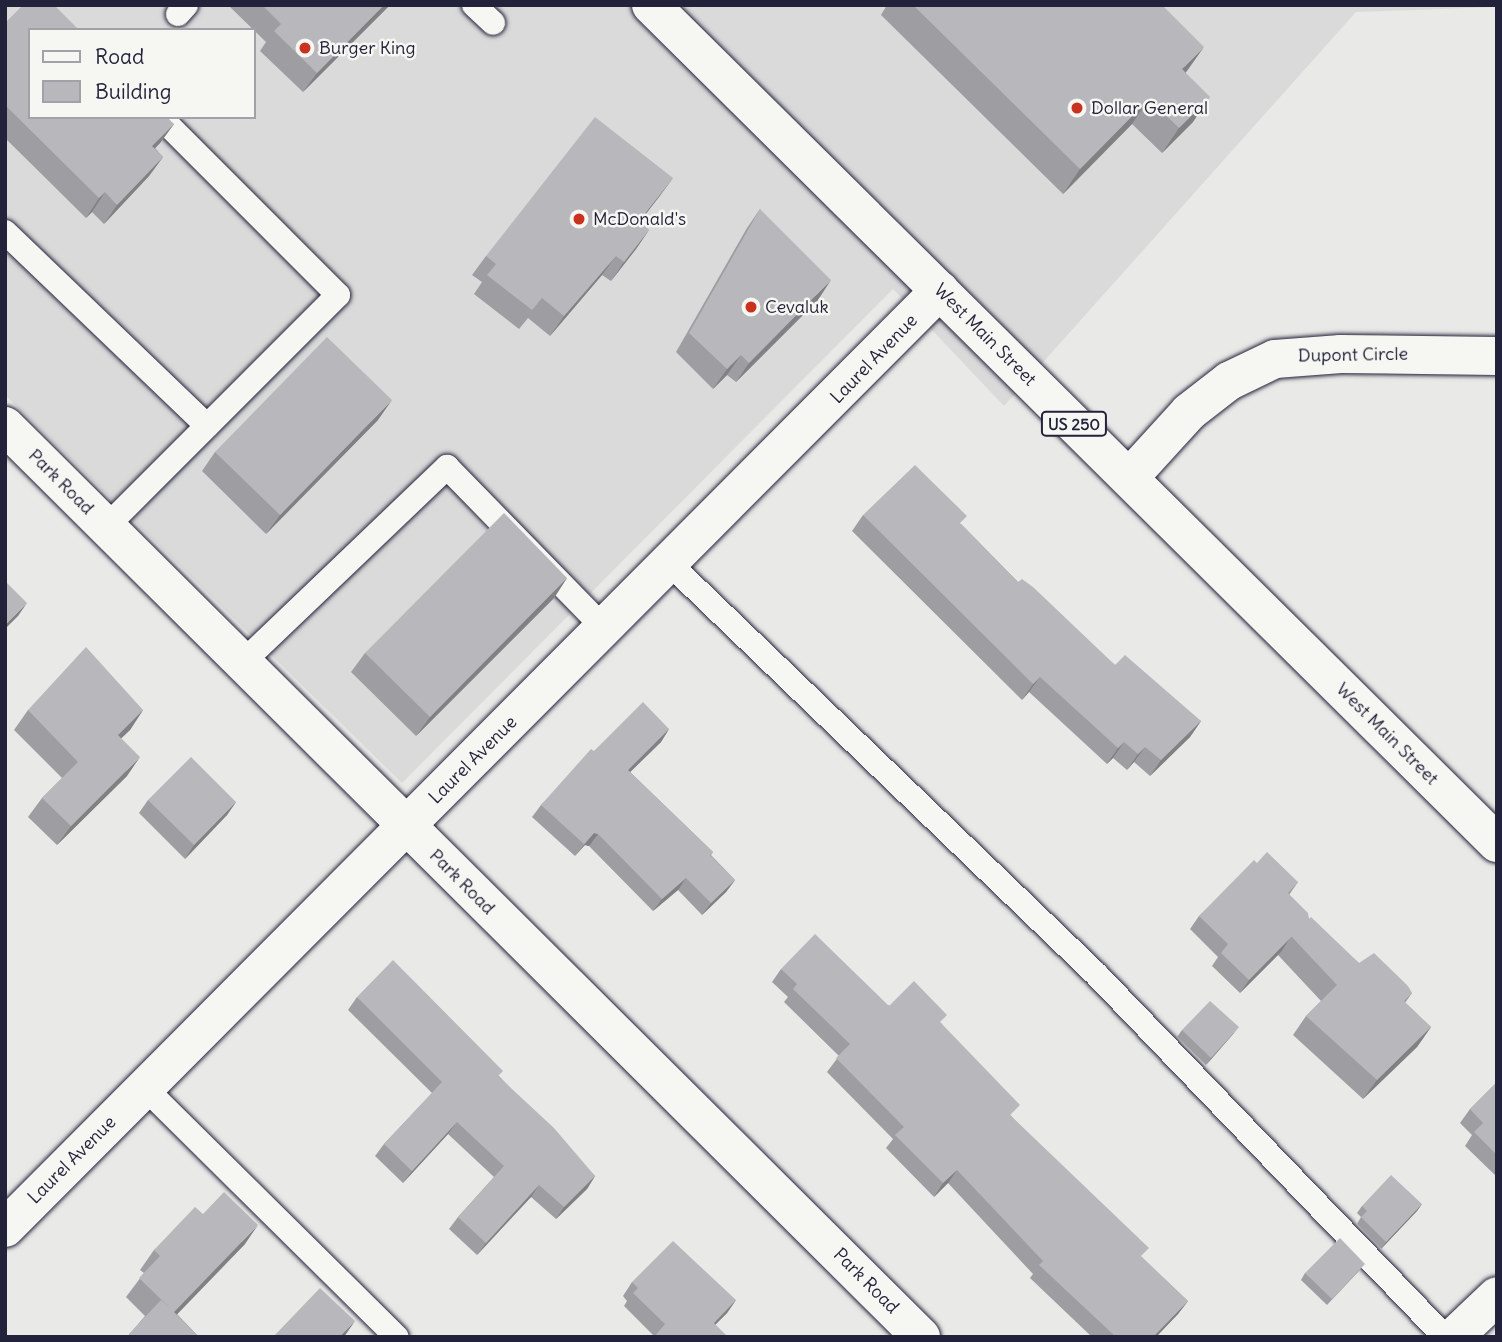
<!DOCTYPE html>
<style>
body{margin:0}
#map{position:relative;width:1502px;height:1342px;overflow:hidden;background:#e9e9e7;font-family:Delius,sans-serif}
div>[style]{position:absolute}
.built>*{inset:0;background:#dadada}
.roads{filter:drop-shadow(0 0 2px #22223b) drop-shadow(0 0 2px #22223b)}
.lane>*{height:24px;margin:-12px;padding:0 12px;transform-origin:12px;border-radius:12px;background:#f6f6f2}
.street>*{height:38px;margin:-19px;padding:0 19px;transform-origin:19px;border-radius:19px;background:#f6f6f2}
.primary>*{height:38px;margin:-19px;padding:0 19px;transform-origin:19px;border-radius:19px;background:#f6f6f2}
.wall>*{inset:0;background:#9e9ea2}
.shaded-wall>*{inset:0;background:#818184}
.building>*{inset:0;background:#b8b8bc}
.dots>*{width:19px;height:19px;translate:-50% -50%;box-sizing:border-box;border:4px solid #f6f6f2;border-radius:50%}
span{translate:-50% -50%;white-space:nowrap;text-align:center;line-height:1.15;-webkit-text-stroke:5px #f6f6f2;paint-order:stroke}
.shield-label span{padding:2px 5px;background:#f6f6f2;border:2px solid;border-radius:5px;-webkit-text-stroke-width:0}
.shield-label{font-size:16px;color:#22223b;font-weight:700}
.poi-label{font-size:18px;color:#22223b}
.left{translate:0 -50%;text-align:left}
.street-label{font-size:18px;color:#22223b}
.frame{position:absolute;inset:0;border:7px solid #22223b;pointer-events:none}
.legend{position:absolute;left:28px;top:28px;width:228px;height:91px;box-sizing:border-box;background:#f6f6f2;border:2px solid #a1a1a9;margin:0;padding:9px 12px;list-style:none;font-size:21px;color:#22223b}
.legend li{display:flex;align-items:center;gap:14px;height:35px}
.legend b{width:35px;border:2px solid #a1a1a9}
</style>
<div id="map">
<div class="built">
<div style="clip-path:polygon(evenodd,5px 5px,1497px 5px,1497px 7px,1356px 12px,1004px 406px,893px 289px,402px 783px,5px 395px,5px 5px,30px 30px,254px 30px,254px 117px,30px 117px,30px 30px)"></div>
</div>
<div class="roads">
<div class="lane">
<div style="left:474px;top:5px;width:26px;rotate:43deg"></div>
<div style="left:178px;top:14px;width:12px;rotate:-48deg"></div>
<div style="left:5px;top:232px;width:280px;rotate:43.8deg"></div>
<div style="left:106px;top:527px;width:328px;rotate:-45deg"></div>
<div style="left:338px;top:295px;width:252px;rotate:-135deg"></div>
<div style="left:670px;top:564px;width:591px;rotate:43.9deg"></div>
<div style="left:1096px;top:974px;width:504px;rotate:46.13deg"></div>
<div style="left:242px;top:663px;width:284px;rotate:-43.7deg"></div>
<div style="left:447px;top:467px;width:226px;rotate:45.7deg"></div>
<div style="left:145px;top:1088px;width:354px;rotate:44.7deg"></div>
</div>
<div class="street">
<div style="left:5px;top:426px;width:1292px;rotate:44.84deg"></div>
<div style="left:1129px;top:478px;width:89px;rotate:-47.7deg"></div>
<div style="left:1189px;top:412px;width:51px;rotate:-37.8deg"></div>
<div style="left:1229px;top:381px;width:51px;rotate:-25.6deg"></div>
<div style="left:1275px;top:359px;width:66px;rotate:-4.3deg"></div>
<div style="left:1341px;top:354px;width:156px;rotate:0.7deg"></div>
<div style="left:5px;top:1228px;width:1324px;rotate:-45.09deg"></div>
<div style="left:1454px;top:1337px;width:59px;rotate:-43.6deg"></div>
</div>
<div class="primary">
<div style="left:651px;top:5px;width:1191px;rotate:44.73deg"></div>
</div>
</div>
<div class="wall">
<div style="clip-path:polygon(228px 5px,390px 5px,303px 92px,260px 51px,266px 42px)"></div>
<div style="clip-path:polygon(887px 5px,1162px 5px,1186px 73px,1193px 122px,1162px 153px,1132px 124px,1063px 194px,881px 15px)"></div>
<div style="clip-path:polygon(5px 23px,174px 124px,160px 143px,155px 148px,163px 157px,149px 176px,104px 224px,92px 212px,86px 218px,5px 138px)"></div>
<div style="clip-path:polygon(673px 178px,640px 222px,649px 230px,636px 249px,611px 281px,602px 275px,550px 336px,528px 318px,519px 329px,474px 294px,482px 282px,472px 275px,486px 256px)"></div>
<div style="clip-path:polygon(760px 209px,818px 300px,736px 382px,727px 375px,713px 389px,676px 352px,747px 228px)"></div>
<div style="clip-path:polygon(378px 420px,266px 534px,202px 471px,215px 452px)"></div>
<div style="clip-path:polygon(863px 515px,961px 524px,1018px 582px,1115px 665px,1201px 721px,1190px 737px,1150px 776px,1134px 762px,1127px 770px,1113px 758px,1107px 764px,1029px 692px,1022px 700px,852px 531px)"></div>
<div style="clip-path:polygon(567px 578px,554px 598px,416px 736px,351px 672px,365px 653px)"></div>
<div style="clip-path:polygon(28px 710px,143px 710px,130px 730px,121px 738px,127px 776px,57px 845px,28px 817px,42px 798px,62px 778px,14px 730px)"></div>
<div style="clip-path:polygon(669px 729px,661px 742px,630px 772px,713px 852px,711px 855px,735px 880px,726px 892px,702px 915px,678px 890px,653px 911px,589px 846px,585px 845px,575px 856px,532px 817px,541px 805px,594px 751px)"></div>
<div style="clip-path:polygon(148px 800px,236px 802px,227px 815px,185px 859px,139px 813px)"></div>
<div style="clip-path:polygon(1257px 863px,1298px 882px,1289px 895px,1309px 919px,1359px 963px,1412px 993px,1405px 1003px,1431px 1027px,1417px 1047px,1363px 1099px,1293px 1035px,1306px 1016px,1321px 1001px,1278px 955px,1281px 952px,1240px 993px,1212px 966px,1218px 957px,1190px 929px,1199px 916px)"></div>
<div style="clip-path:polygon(781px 969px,941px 1023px,1012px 1117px,1142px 1258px,1188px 1301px,1178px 1314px,1156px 1337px,1092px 1337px,1030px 1278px,1033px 1274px,948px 1183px,934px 1197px,886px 1148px,893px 1139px,827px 1072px,839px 1056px,784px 1002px,788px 997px,772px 982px)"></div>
<div style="clip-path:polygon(357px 997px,499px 1076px,595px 1176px,587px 1189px,556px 1219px,531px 1197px,477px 1255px,449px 1229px,458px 1217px,494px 1177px,448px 1134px,403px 1183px,375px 1156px,384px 1144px,432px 1093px,348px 1010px)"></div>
<div style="clip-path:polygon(1182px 1030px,1234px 1033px,1206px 1065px,1177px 1037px)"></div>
<div style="clip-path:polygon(1497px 1082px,1497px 1175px,1496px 1176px,1465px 1146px,1472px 1135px,1460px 1123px,1470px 1109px)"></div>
<div style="clip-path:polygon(1422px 1204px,1417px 1211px,1381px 1249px,1357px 1224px,1361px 1217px,1357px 1213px,1362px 1206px)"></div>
<div style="clip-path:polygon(203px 1214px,245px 1244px,177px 1314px,199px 1337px,127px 1337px,145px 1316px,126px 1297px,144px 1273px,140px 1270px,154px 1250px)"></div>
<div style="clip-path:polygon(1360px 1270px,1327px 1305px,1301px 1280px,1305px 1273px)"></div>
<div style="clip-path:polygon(632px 1282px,736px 1300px,727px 1313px,715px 1325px,654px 1336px,624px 1306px,627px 1301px,623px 1296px)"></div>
</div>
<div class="shaded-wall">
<div style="clip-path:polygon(384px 5px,390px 5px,303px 92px,317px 73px)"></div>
<div style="clip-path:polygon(1204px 47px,1187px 71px,1165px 94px,1182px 69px)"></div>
<div style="clip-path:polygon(1210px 97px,1193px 122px,1162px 153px,1179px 128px)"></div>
<div style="clip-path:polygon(1149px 99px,1132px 124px,1063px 194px,1080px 169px)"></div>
<div style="clip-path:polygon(174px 124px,160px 143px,139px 165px,152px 146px)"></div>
<div style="clip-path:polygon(163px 157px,149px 176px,104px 224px,117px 205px)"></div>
<div style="clip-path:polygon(673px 178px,659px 197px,625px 240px,639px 221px)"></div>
<div style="clip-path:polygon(105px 192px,92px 212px,86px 218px,99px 198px)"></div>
<div style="clip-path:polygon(649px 230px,636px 249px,611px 281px,624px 262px)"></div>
<div style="clip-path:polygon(616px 256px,602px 275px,550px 336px,564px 316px)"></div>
<div style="clip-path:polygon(831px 280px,818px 300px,736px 382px,749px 363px)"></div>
<div style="clip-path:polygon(741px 355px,727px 375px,713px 389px,727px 369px)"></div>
<div style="clip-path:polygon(392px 400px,378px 420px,266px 534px,280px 515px)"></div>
<div style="clip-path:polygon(567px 578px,554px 598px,416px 736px,430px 717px)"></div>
<div style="clip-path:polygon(27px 603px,18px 616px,5px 629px,5px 625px)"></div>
<div style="clip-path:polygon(1040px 677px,1029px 692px,1022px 700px,1033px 684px)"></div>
<div style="clip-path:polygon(143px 710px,130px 730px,105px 754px,118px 735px)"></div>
<div style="clip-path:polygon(1201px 721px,1190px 737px,1150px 776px,1161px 760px)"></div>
<div style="clip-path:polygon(669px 729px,661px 742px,620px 782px,628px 770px)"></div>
<div style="clip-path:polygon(1124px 742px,1113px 758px,1107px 764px,1118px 748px)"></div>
<div style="clip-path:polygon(1145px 747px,1134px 762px,1127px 770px,1138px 754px)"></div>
<div style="clip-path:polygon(140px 757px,127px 776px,57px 845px,71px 826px)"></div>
<div style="clip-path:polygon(236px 802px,227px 815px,185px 859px,194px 845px)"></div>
<div style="clip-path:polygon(594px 833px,598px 834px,589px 846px,585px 845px,575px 856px)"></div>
<div style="clip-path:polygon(686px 878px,678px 890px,653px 911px,662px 899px)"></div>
<div style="clip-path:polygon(735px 880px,726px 892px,702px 915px,711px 903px)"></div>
<div style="clip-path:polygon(1290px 938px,1281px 952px,1240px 993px,1249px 980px)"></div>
<div style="clip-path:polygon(1239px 1027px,1234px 1033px,1206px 1065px,1211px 1058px)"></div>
<div style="clip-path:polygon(1431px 1027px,1417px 1047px,1363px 1099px,1377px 1080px)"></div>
<div style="clip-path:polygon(457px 1122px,448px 1134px,403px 1183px,412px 1171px)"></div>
<div style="clip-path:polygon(957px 1170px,948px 1183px,934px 1197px,943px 1183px)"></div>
<div style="clip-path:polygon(595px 1176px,587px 1189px,556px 1219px,564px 1207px)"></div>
<div style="clip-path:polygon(539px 1185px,531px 1197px,477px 1255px,486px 1243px)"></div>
<div style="clip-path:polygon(1422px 1204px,1417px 1211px,1381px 1249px,1386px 1242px)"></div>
<div style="clip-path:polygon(258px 1225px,245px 1244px,161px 1331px,174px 1312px)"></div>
<div style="clip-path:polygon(736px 1300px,727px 1313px,704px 1336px,714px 1323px)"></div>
<div style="clip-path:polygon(1188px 1301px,1178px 1314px,1156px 1337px,1153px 1337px)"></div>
<div style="clip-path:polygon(355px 1321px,344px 1337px,339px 1337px)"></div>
</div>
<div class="building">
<div style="clip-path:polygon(23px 5px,54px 5px,79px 30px,30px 30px,30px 117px,167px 117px,174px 124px,152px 146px,163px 157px,117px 205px,105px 192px,99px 198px,5px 105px,5px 23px)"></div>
<div style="clip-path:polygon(262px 5px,384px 5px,317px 73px,274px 31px,281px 24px)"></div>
<div style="clip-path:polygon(913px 5px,1162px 5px,1204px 47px,1182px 69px,1210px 97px,1179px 128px,1149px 99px,1080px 169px)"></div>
<div style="clip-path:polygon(595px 117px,673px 178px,639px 221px,649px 230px,624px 262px,616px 256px,564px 316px,542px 298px,532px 310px,487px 275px,496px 264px,486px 256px)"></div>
<div style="clip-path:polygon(760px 209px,831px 280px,749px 363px,741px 355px,727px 369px,689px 333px)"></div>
<div style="clip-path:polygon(327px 337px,392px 400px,280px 515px,215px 452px)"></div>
<div style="clip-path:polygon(915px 465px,967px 516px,960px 523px,1018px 582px,1022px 579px,1033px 587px,1115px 665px,1125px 655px,1201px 721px,1161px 760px,1145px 747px,1138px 754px,1124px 742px,1118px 748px,1040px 677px,1033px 684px,863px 515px)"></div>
<div style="clip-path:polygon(504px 513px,567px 578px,430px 717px,365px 653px)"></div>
<div style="clip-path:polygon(5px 581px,27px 603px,5px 625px)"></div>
<div style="clip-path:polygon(86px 647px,143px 710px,118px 735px,140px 757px,71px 826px,42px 798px,78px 762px,28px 710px)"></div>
<div style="clip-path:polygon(643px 702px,669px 729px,628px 770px,713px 852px,710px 855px,735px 880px,711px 903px,686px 878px,662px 899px,598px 834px,594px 833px,584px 844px,541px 805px,591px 749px,594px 751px)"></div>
<div style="clip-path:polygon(191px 757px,236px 802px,194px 845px,148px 800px)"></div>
<div style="clip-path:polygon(1267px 852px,1298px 882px,1288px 893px,1308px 913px,1309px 919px,1249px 980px,1221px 953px,1228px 944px,1199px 916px,1254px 860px,1257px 863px)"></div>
<div style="clip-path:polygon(1311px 917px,1359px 963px,1374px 953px,1408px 986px,1412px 993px,1404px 1001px,1431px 1027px,1377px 1080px,1306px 1016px,1337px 985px,1291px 936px)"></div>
<div style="clip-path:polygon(815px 934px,889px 1006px,914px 981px,947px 1015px,940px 1022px,1020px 1105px,1010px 1115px,1149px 1248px,1141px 1256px,1188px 1301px,1153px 1337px,1116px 1337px,1039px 1265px,1043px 1261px,957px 1170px,943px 1183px,895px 1135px,904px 1127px,836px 1058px,850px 1044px,793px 989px,797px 984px,781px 969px)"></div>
<div style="clip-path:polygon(393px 960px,503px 1071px,498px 1076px,554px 1128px,595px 1176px,564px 1207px,539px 1185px,486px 1243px,458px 1217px,504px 1166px,457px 1122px,412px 1171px,384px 1144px,442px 1082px,357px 997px)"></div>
<div style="clip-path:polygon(1210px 1001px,1239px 1027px,1211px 1058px,1182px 1030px)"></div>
<div style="clip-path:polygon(1497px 1082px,1497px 1155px,1474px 1132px,1483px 1123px,1470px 1109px)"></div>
<div style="clip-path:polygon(1391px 1175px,1422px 1204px,1386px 1242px,1361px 1217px,1367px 1211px,1362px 1206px)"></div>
<div style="clip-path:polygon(224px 1192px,258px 1225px,174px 1312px,199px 1337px,132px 1337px,129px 1334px,161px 1300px,171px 1309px,139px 1278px,160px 1256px,154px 1250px,195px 1207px,203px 1214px)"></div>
<div style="clip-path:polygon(1340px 1238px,1365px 1264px,1332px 1299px,1305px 1273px)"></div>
<div style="clip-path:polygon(673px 1241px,736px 1300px,714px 1323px,728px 1337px,654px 1337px,665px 1324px,633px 1293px,638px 1288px,632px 1282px)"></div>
<div style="clip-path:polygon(320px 1288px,355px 1321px,340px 1336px,341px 1337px,273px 1337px)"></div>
</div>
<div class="dots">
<div style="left:305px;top:48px;background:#c8321e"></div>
<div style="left:1077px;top:108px;background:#c8321e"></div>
<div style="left:579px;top:219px;background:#c8321e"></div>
<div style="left:751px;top:307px;background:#c8321e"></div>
</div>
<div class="shield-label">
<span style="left:1074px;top:424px">US 250</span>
</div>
<div class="poi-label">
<span class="left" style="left:319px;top:48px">Burger King</span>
<span class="left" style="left:1091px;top:108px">Dollar General</span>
<span class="left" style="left:593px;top:219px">McDonald's</span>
<span class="left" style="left:765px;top:307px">Cevaluk</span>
</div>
<div class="street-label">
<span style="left:985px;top:335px;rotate:45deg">West Main Street</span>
<span style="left:1353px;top:355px;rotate:-1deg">Dupont Circle</span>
<span style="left:874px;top:359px;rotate:-46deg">Laurel Avenue</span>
<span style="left:61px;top:482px;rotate:45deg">Park Road</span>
<span style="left:1387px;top:734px;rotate:45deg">West Main Street</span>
<span style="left:473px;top:760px;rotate:-45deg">Laurel Avenue</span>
<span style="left:462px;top:882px;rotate:45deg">Park Road</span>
<span style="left:72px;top:1160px;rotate:-45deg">Laurel Avenue</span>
<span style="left:866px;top:1281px;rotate:45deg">Park Road</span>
</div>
<div class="frame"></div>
<ul class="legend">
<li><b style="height:9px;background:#f6f6f2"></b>Road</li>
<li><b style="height:19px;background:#b8b8bc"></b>Building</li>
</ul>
</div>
